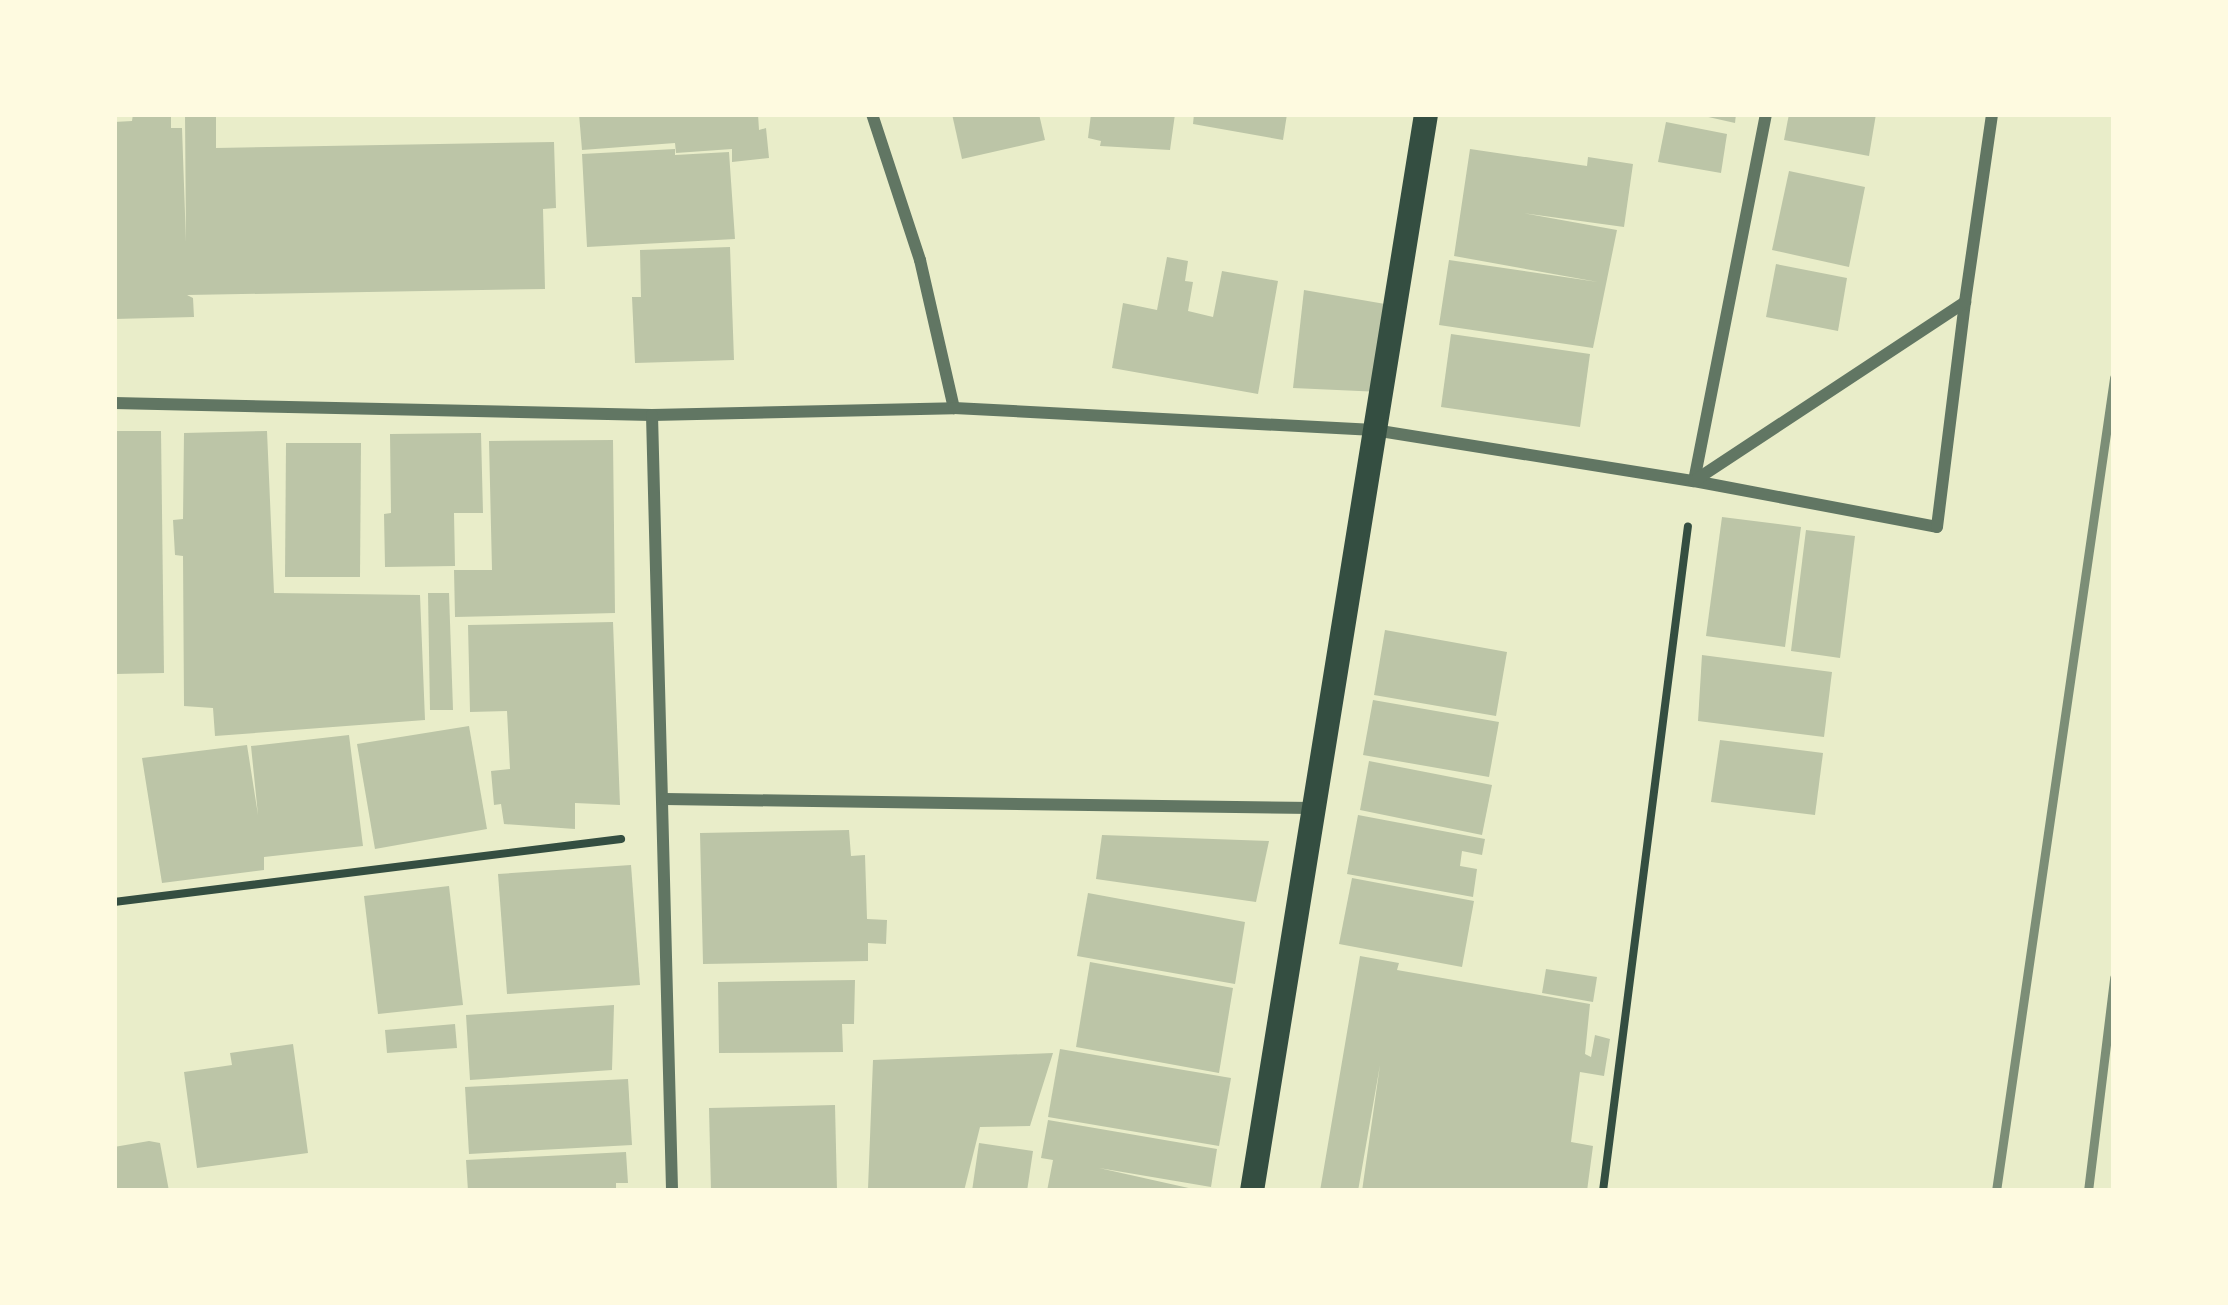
<!DOCTYPE html>
<style>
body{margin:0}
#map{position:relative;width:2228px;height:1305px;overflow:hidden;background:#e9edc9;font-family:"Archivo Narrow",sans-serif}
div>[style]{position:absolute}
.building>*{inset:0;background:#bcc5a7}
.path>*{height:8px;margin:-4px;padding:0 4px;transform-origin:4px;border-radius:4px;background:#344e41}
.minor>*{height:12px;margin:-6px;padding:0 6px;transform-origin:6px;border-radius:6px;background:#617663}
.secondary>*{height:24px;margin:-12px;padding:0 12px;transform-origin:12px;border-radius:12px;background:#344e41}
.rail>*{height:9px;margin:-4.5px;padding:0 4.5px;transform-origin:4.5px;border-radius:4.5px;background:#7c8e77}
span{translate:-50% -50%;white-space:nowrap;text-align:center;line-height:1.15;-webkit-text-stroke:9px #fefae0;paint-order:stroke}
.frame{position:absolute;inset:0;border:117px solid #fefae0;pointer-events:none}
</style>
<div id="map">
<div class="building">
<div style="clip-path:polygon(133px 114px,171px 114px,171px 128px,182px 128px,186px 242px,185px 114px,216px 114px,216px 148px,554px 142px,556px 208px,543px 209px,545px 289px,187px 295px,193px 298px,194px 317px,114px 319px,114px 122px,132px 121px)"></div>
<div style="clip-path:polygon(579px 114px,758px 114px,759px 130px,766px 128px,769px 158px,732px 162px,732px 149px,676px 153px,675px 143px,582px 150px)"></div>
<div style="clip-path:polygon(952px 114px,1039px 114px,1045px 140px,962px 159px)"></div>
<div style="clip-path:polygon(1091px 114px,1175px 114px,1170px 150px,1100px 146px,1101px 141px,1088px 138px)"></div>
<div style="clip-path:polygon(1194px 114px,1287px 114px,1283px 140px,1193px 124px)"></div>
<div style="clip-path:polygon(1695px 114px,1736px 114px,1735px 123px)"></div>
<div style="clip-path:polygon(1789px 114px,1876px 114px,1869px 156px,1784px 140px)"></div>
<div style="clip-path:polygon(1666px 122px,1727px 134px,1721px 173px,1658px 162px)"></div>
<div style="clip-path:polygon(675px 149px,675px 155px,729px 152px,735px 239px,587px 247px,582px 154px)"></div>
<div style="clip-path:polygon(1470px 149px,1587px 166px,1588px 157px,1633px 164px,1624px 227px,1523px 213px,1617px 230px,1593px 348px,1439px 325px,1449px 260px,1598px 282px,1454px 256px)"></div>
<div style="clip-path:polygon(1789px 171px,1865px 187px,1849px 267px,1772px 250px)"></div>
<div style="clip-path:polygon(730px 247px,734px 360px,635px 363px,632px 297px,641px 297px,640px 250px)"></div>
<div style="clip-path:polygon(1167px 257px,1188px 261px,1185px 281px,1193px 282px,1188px 311px,1213px 317px,1222px 271px,1278px 281px,1258px 394px,1112px 368px,1123px 303px,1157px 310px)"></div>
<div style="clip-path:polygon(1776px 264px,1847px 278px,1838px 331px,1766px 317px)"></div>
<div style="clip-path:polygon(1304px 290px,1385px 304px,1381px 392px,1293px 388px)"></div>
<div style="clip-path:polygon(1451px 334px,1590px 354px,1580px 427px,1441px 407px)"></div>
<div style="clip-path:polygon(114px 431px,161px 431px,164px 673px,115px 674px)"></div>
<div style="clip-path:polygon(267px 431px,274px 593px,420px 595px,425px 720px,215px 736px,213px 708px,184px 706px,183px 556px,175px 555px,173px 520px,183px 519px,184px 433px)"></div>
<div style="clip-path:polygon(481px 433px,483px 513px,454px 513px,455px 566px,385px 567px,384px 514px,391px 513px,390px 434px)"></div>
<div style="clip-path:polygon(613px 440px,615px 613px,455px 617px,454px 570px,492px 570px,489px 441px)"></div>
<div style="clip-path:polygon(286px 443px,361px 443px,360px 577px,285px 577px)"></div>
<div style="clip-path:polygon(1722px 517px,1801px 527px,1785px 647px,1706px 636px)"></div>
<div style="clip-path:polygon(1806px 530px,1855px 536px,1840px 658px,1791px 651px)"></div>
<div style="clip-path:polygon(428px 593px,449px 593px,453px 710px,430px 710px)"></div>
<div style="clip-path:polygon(613px 622px,620px 805px,575px 803px,575px 829px,504px 824px,501px 804px,494px 805px,491px 771px,510px 769px,507px 711px,470px 712px,468px 625px)"></div>
<div style="clip-path:polygon(1385px 630px,1507px 652px,1496px 716px,1374px 695px)"></div>
<div style="clip-path:polygon(1702px 655px,1832px 672px,1824px 737px,1698px 721px)"></div>
<div style="clip-path:polygon(1373px 700px,1499px 722px,1489px 777px,1363px 755px)"></div>
<div style="clip-path:polygon(469px 726px,487px 829px,375px 849px,357px 744px)"></div>
<div style="clip-path:polygon(349px 735px,363px 846px,264px 857px,264px 870px,162px 883px,142px 758px,247px 745px,258px 815px,251px 746px)"></div>
<div style="clip-path:polygon(1720px 740px,1823px 753px,1815px 815px,1711px 802px)"></div>
<div style="clip-path:polygon(1369px 761px,1492px 785px,1482px 835px,1360px 810px)"></div>
<div style="clip-path:polygon(1358px 815px,1485px 839px,1482px 855px,1462px 851px,1460px 866px,1477px 869px,1473px 897px,1347px 874px)"></div>
<div style="clip-path:polygon(849px 830px,851px 856px,865px 855px,867px 919px,887px 920px,886px 944px,868px 943px,868px 961px,703px 964px,700px 833px)"></div>
<div style="clip-path:polygon(1102px 835px,1269px 841px,1256px 902px,1096px 879px)"></div>
<div style="clip-path:polygon(631px 865px,640px 985px,507px 994px,498px 874px)"></div>
<div style="clip-path:polygon(1352px 878px,1474px 901px,1462px 967px,1339px 944px)"></div>
<div style="clip-path:polygon(449px 886px,463px 1005px,378px 1014px,364px 896px)"></div>
<div style="clip-path:polygon(1088px 893px,1245px 922px,1235px 984px,1077px 956px)"></div>
<div style="clip-path:polygon(1360px 956px,1399px 963px,1397px 970px,1590px 1004px,1585px 1054px,1591px 1057px,1595px 1035px,1610px 1039px,1604px 1076px,1580px 1072px,1571px 1142px,1593px 1146px,1587px 1191px,1362px 1191px,1380px 1065px,1358px 1191px,1320px 1191px)"></div>
<div style="clip-path:polygon(1090px 962px,1233px 988px,1219px 1073px,1076px 1047px)"></div>
<div style="clip-path:polygon(1546px 969px,1597px 977px,1593px 1002px,1542px 993px)"></div>
<div style="clip-path:polygon(855px 980px,854px 1024px,842px 1024px,843px 1052px,719px 1053px,718px 982px)"></div>
<div style="clip-path:polygon(614px 1005px,612px 1070px,470px 1080px,466px 1015px)"></div>
<div style="clip-path:polygon(455px 1024px,457px 1048px,387px 1053px,385px 1030px)"></div>
<div style="clip-path:polygon(293px 1044px,308px 1153px,197px 1168px,184px 1072px,232px 1065px,230px 1053px)"></div>
<div style="clip-path:polygon(1060px 1049px,1231px 1078px,1219px 1146px,1048px 1117px)"></div>
<div style="clip-path:polygon(1053px 1053px,1030px 1126px,980px 1127px,964px 1191px,868px 1189px,873px 1060px)"></div>
<div style="clip-path:polygon(628px 1079px,632px 1145px,469px 1154px,465px 1087px)"></div>
<div style="clip-path:polygon(835px 1105px,837px 1191px,711px 1191px,709px 1108px)"></div>
<div style="clip-path:polygon(1048px 1120px,1217px 1149px,1211px 1187px,1099px 1168px,1202px 1191px,1047px 1191px,1053px 1160px,1041px 1158px)"></div>
<div style="clip-path:polygon(149px 1141px,160px 1143px,169px 1191px,114px 1191px,114px 1147px)"></div>
<div style="clip-path:polygon(979px 1143px,1033px 1151px,1027px 1191px,972px 1191px)"></div>
<div style="clip-path:polygon(626px 1152px,628px 1183px,616px 1183px,616px 1191px,468px 1191px,466px 1160px)"></div>
</div>
<div class="path">
<div style="left:114px;top:902px;width:511px;rotate:-7.08deg"></div>
<div style="left:1603px;top:1191px;width:670px;rotate:-82.72deg"></div>
</div>
<div class="minor">
<div style="left:872px;top:114px;width:154px;rotate:71.8deg"></div>
<div style="left:920px;top:260px;width:152px;rotate:77.1deg"></div>
<div style="left:1766px;top:114px;width:374px;rotate:101.1deg"></div>
<div style="left:1694px;top:481px;width:247px;rotate:10.7deg"></div>
<div style="left:1937px;top:527px;width:227px;rotate:-82.9deg"></div>
<div style="left:114px;top:403px;width:538px;rotate:1.28deg"></div>
<div style="left:652px;top:415px;width:302px;rotate:-1.3deg"></div>
<div style="left:954px;top:408px;width:421px;rotate:3deg"></div>
<div style="left:1374px;top:430px;width:324px;rotate:9.1deg"></div>
<div style="left:1694px;top:481px;width:325px;rotate:-33.4deg"></div>
<div style="left:1965px;top:302px;width:190px;rotate:-81.8deg"></div>
<div style="left:652px;top:415px;width:776px;rotate:88.52deg"></div>
<div style="left:665px;top:799px;width:648px;rotate:0.8deg"></div>
</div>
<div class="secondary">
<div style="left:1252px;top:1191px;width:1091px;rotate:-80.82deg"></div>
</div>
<div class="rail">
<div style="left:1996px;top:1191px;width:822px;rotate:-81.74deg"></div>
<div style="left:2088px;top:1191px;width:215px;rotate:-83deg"></div>
</div>
<div class="frame"></div>
</div>
